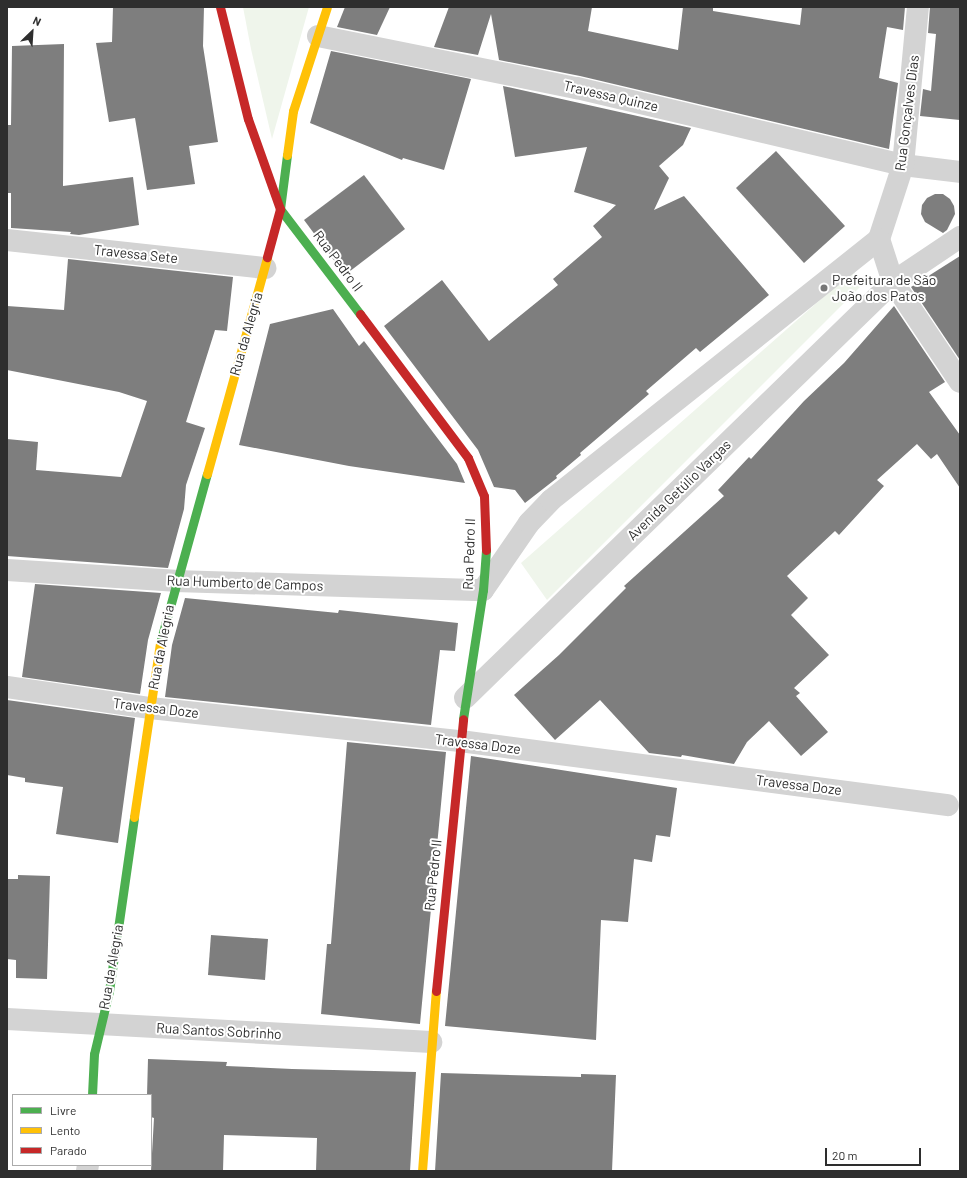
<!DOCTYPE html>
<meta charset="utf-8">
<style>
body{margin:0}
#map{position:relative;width:967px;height:1178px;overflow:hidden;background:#fff;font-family:Barlow,sans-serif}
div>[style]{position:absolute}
.green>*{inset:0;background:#eff5eb}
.building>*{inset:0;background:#7e7e7e}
.street>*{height:22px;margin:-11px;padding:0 11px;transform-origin:11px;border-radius:11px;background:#d3d3d3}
.fast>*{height:9px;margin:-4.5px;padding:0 4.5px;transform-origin:4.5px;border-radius:4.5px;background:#4caf50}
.slow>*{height:9px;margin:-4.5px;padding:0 4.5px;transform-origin:4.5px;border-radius:4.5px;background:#ffc107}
.jam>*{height:9px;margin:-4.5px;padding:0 4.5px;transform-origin:4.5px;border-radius:4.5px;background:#c62828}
.dots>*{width:11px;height:11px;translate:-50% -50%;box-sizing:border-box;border:2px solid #fff;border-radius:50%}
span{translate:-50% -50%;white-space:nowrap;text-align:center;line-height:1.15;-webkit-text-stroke:4px #fff;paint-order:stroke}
.street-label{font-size:14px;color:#2e2e2e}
.poi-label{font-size:14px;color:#2e2e2e}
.left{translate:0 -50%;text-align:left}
.frame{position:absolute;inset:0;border:8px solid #2e2e2e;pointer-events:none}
.legend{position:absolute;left:12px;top:1094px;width:140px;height:72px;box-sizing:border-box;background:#fff;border:1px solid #ababab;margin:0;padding:5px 7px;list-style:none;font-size:12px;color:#2e2e2e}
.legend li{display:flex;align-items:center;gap:8px;height:20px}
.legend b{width:20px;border:1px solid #ababab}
.north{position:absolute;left:12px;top:12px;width:40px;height:40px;-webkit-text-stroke:3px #fff;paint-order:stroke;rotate:25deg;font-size:11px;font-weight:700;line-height:16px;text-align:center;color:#2e2e2e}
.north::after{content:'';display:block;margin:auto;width:14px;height:18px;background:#2e2e2e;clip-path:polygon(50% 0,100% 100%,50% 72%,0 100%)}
.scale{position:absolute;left:825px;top:1148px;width:96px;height:18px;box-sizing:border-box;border:2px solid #2e2e2e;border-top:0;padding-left:5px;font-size:12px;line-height:14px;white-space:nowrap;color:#2e2e2e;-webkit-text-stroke:3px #fff;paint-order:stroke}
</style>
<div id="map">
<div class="green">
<div style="clip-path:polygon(243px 7px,309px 7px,272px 139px,251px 49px)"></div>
<div style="clip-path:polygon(853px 271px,866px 281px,547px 600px,521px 563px)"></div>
</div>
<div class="building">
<div style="clip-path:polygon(113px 7px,204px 7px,203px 46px,218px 142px,189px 146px,195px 184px,147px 190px,135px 118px,109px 122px,96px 43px,112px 42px)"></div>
<div style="clip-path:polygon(345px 7px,390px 7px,377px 35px,337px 27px)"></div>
<div style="clip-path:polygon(449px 7px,592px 7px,588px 31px,678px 50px,683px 7px,713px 7px,713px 11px,800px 25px,802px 7px,905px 7px,903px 30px,887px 27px,879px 78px,898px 83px,889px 149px,580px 76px,499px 60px,491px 14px,478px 55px,434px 47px)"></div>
<div style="clip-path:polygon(930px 7px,960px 7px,960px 120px,920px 116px,923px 89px,931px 91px,936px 34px,928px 33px)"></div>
<div style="clip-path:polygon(64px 44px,63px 186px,133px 177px,139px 225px,79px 235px,70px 234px,71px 232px,11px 228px,11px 193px,7px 193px,7px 159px,8px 125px,11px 125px,12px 46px)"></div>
<div style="clip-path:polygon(331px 51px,471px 79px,444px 170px,403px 158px,402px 160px,310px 123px)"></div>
<div style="clip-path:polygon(503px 86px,691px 128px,683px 145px,659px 166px,669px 178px,654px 210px,684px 196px,769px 295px,700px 352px,696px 348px,646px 391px,649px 394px,580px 453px,581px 455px,556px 476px,557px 478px,525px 503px,515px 490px,494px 487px,478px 450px,384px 326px,442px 280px,489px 341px,558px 285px,553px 279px,602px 237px,593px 226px,616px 205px,574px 192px,587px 147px,515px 157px)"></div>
<div style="clip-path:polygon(776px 151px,845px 226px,804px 263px,736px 188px)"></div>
<div style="clip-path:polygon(364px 175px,405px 229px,345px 275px,304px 220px)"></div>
<div style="clip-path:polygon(935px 194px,943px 194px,950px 199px,954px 206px,955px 214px,947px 230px,943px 233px,925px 222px,921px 214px,922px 205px,927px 198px)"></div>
<div style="clip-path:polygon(960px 256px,960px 360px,911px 287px)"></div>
<div style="clip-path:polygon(68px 259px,233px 277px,227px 331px,215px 330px,186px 422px,205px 428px,186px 485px,184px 509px,168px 568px,7px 556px,7px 439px,38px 442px,36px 470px,121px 477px,147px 401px,119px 392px,7px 370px,7px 306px,64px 310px)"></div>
<div style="clip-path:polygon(894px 306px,945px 382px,929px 392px,960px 435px,960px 488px,937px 454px,931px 459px,917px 444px,877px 480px,884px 486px,839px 535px,835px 531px,787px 576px,808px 598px,791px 615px,829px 655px,794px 688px,800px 693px,796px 696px,828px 732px,801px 756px,769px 721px,747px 742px,734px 764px,682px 755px,681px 757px,649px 753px,600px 700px,555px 740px,514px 695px,559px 655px,626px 588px,624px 586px,724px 496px,718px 490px,749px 457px,751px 459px,804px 401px,844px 363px)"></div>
<div style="clip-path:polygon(333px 309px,359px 346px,364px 341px,457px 464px,465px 483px,349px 466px,239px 445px,270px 324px)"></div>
<div style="clip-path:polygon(35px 584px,161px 593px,148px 640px,140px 694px,22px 677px)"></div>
<div style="clip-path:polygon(185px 598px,338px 613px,339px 610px,458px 623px,455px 651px,440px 650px,431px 725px,165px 697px,172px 645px)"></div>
<div style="clip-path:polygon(7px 700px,135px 718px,118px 843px,56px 834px,63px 787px,25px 782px,25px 778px,7px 775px)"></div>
<div style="clip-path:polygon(347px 742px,446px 752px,420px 1024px,321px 1014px,327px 944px,331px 944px)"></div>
<div style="clip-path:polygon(471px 756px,677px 788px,670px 837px,656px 835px,652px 862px,634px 859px,628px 922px,601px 920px,596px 1040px,445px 1026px)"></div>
<div style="clip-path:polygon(18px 875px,50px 876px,47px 979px,16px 978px,16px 960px,7px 959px,7px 879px,18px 879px)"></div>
<div style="clip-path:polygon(211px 935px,268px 939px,265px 980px,208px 975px)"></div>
<div style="clip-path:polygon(148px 1059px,227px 1062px,226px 1066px,292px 1069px,416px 1072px,410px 1171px,316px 1171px,317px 1138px,224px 1135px,223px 1171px,151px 1171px,154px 1118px,151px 1117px,151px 1095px,147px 1095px)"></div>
<div style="clip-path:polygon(441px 1073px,581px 1077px,581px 1074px,616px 1075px,612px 1171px,435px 1171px)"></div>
</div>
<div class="street">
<div style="left:318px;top:36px;width:264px;rotate:11.4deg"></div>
<div style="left:577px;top:88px;width:335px;rotate:13.3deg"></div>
<div style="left:903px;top:165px;width:57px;rotate:7deg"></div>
<div style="left:879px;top:239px;width:78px;rotate:-72deg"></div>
<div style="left:903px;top:165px;width:159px;rotate:-84.6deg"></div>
<div style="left:879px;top:239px;width:45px;rotate:72deg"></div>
<div style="left:893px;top:282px;width:120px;rotate:56.2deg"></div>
<div style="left:7px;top:240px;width:260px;rotate:6.2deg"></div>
<div style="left:7px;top:570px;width:168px;rotate:3.7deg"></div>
<div style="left:175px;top:581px;width:308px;rotate:1.7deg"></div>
<div style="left:483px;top:590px;width:81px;rotate:-55.5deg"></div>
<div style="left:529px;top:523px;width:32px;rotate:-46deg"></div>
<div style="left:551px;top:500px;width:419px;rotate:-38.5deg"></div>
<div style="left:7px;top:687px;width:145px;rotate:8.4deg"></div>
<div style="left:150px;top:708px;width:312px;rotate:6.1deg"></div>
<div style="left:460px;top:741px;width:492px;rotate:7.5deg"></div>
<div style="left:465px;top:698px;width:597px;rotate:-44.19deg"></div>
<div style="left:893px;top:282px;width:81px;rotate:-33.9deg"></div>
<div style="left:7px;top:1019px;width:425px;rotate:3.1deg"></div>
<div style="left:87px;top:1171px;width:6px;rotate:-81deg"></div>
</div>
<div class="fast">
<div style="left:287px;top:155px;width:54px;rotate:97.4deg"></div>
<div style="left:280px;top:209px;width:132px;rotate:52.7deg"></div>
<div style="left:160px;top:643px;width:175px;rotate:-74.5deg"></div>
<div style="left:463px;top:719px;width:131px;rotate:-81.2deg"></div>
<div style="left:483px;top:590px;width:40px;rotate:-85.7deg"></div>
<div style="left:92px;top:1095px;width:41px;rotate:-87.2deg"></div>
<div style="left:94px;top:1054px;width:65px;rotate:-76.6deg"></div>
<div style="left:109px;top:991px;width:176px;rotate:-81.8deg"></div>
</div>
<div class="slow">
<div style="left:287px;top:155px;width:44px;rotate:-82.2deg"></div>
<div style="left:293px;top:111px;width:109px;rotate:-71.9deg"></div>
<div style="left:207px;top:474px;width:225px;rotate:-74.5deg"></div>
<div style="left:134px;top:817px;width:176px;rotate:-81.5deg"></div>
<div style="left:422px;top:1171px;width:181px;rotate:-85.6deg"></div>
</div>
<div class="jam">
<div style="left:220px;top:7px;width:115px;rotate:76deg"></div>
<div style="left:248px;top:119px;width:96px;rotate:70.4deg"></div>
<div style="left:280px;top:209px;width:50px;rotate:105.2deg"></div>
<div style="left:360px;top:314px;width:180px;rotate:53.1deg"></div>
<div style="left:468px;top:458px;width:41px;rotate:67.2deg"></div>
<div style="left:484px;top:496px;width:54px;rotate:87.9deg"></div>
<div style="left:436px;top:991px;width:273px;rotate:-84.3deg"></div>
</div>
<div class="dots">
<div style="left:824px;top:288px;background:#777"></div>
</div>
<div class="street-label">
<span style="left:611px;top:96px;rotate:13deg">Travessa Quinze</span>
<span style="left:907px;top:113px;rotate:-83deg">Rua Gonçalves Dias</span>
<span style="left:136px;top:254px;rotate:6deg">Travessa Sete</span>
<span style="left:338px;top:261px;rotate:53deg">Rua Pedro II</span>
<span style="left:246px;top:334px;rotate:-74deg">Rua da Alegria</span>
<span style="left:679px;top:490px;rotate:-44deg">Avenida Getúlio Vargas</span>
<span style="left:469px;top:554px;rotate:-88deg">Rua Pedro II</span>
<span style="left:245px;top:583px;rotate:2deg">Rua Humberto de Campos</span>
<span style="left:161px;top:647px;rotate:-79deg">Rua da Alegria</span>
<span style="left:156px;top:708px;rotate:7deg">Travessa Doze</span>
<span style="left:478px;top:744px;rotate:7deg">Travessa Doze</span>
<span style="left:799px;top:785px;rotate:7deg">Travessa Doze</span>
<span style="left:433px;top:875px;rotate:-84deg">Rua Pedro II</span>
<span style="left:111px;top:967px;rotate:-80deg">Rua da Alegria</span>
<span style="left:219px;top:1031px;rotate:3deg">Rua Santos Sobrinho</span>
</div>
<div class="poi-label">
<span class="left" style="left:832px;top:288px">Prefeitura de São<br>João dos Patos</span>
</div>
<div class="frame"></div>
<ul class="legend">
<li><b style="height:5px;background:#4caf50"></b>Livre</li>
<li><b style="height:5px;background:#ffc107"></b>Lento</li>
<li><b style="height:5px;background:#c62828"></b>Parado</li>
</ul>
<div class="north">N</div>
<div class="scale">20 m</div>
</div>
